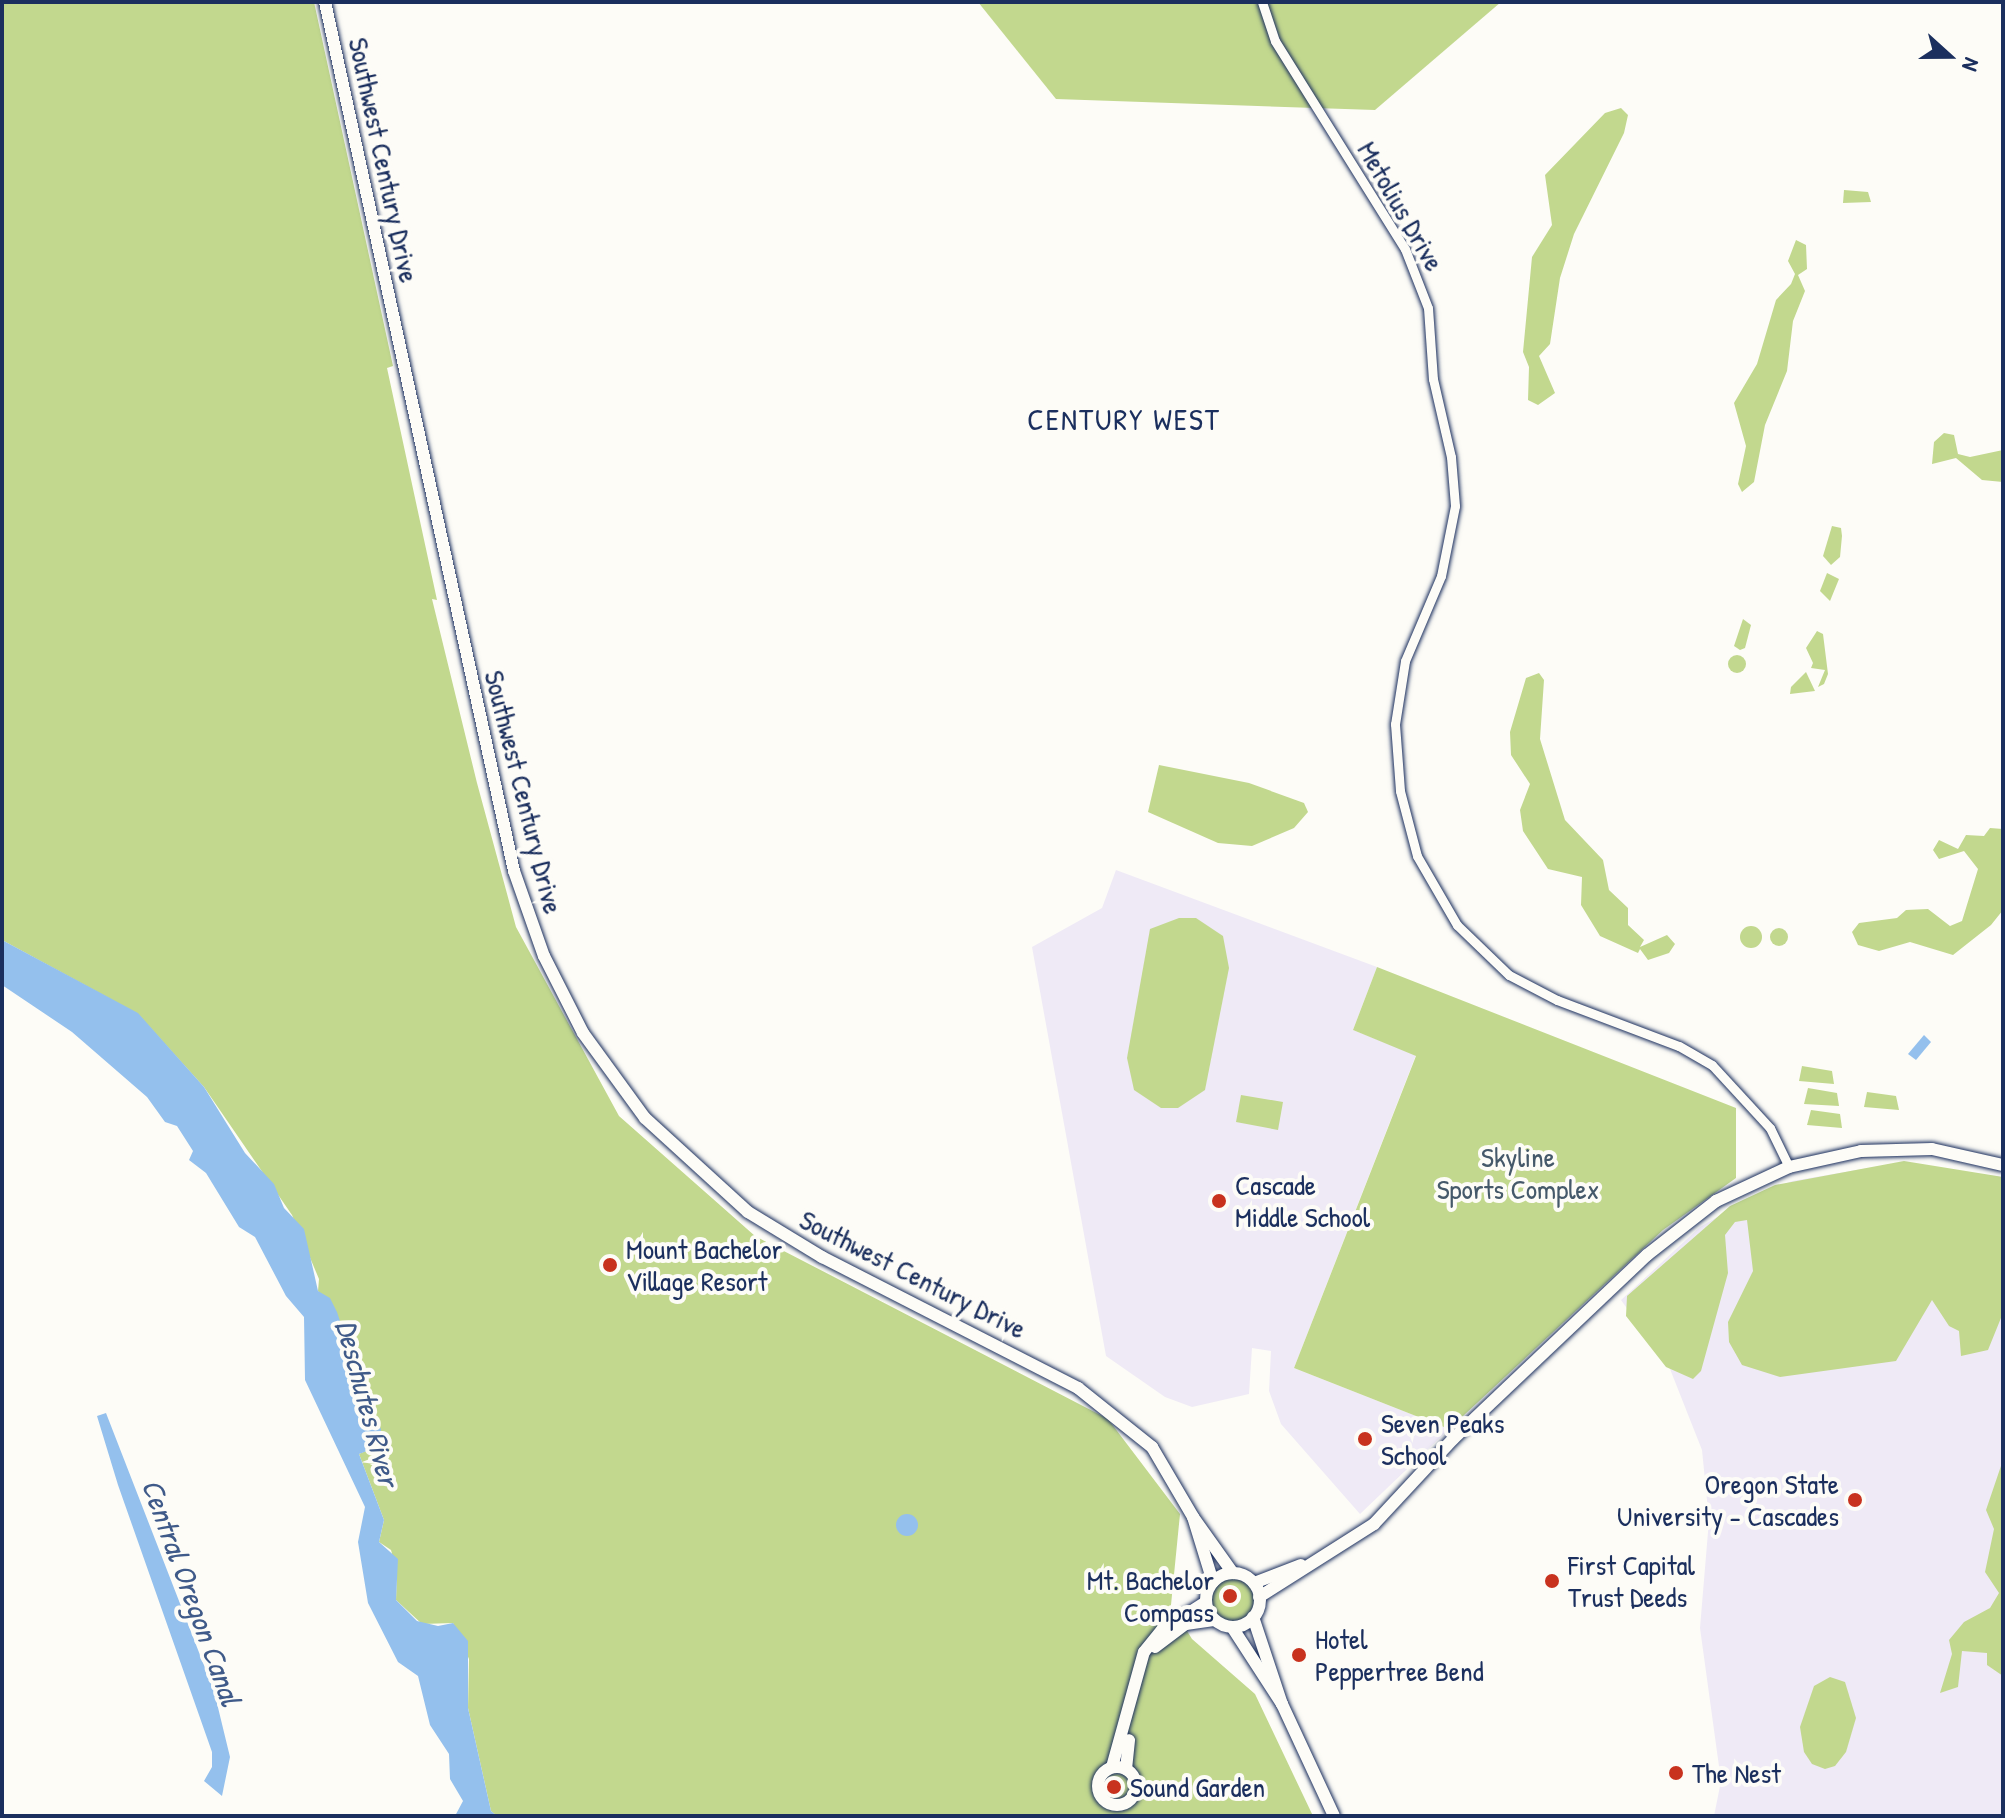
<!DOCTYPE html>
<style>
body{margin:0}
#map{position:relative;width:2005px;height:1818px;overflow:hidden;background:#fdfcf7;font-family:"Patrick Hand",sans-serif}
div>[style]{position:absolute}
.built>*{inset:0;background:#efeaf6}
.green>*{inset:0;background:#c2d88e}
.round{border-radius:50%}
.water>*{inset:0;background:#94c0ed}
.roads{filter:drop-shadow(0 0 2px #1b2f5e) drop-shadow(0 0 2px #1b2f5e)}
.minor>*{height:9px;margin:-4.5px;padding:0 4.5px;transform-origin:4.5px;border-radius:4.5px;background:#fdfcf7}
.major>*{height:12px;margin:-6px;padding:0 6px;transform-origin:6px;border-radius:6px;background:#fdfcf7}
.major>.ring{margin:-6px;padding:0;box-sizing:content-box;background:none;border:12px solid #fdfcf7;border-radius:50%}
.dots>*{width:22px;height:22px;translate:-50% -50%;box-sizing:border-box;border:4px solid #fdfcf7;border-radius:50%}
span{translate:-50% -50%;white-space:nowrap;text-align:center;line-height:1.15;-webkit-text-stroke:8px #fdfcf7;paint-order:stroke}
.street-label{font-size:28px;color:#1b2f5e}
.park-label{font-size:28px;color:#45596a}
.poi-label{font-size:28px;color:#1b2f5e}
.left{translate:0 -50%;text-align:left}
.right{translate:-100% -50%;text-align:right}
.neighbourhood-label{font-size:30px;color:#1b2f5e;letter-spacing:2px}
.water-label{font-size:30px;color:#3f5a89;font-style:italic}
.frame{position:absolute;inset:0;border:4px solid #1b2f5e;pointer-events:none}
.north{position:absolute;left:1909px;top:16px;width:80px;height:80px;-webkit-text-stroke:6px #fdfcf7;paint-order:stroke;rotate:111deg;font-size:22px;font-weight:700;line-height:32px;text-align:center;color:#1b2f5e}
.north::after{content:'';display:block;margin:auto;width:28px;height:36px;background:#1b2f5e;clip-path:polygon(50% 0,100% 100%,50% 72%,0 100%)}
</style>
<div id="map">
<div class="built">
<div style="clip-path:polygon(1116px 870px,1377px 967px,1353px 1030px,1416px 1055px,1294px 1368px,1449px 1429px,1360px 1514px,1281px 1424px,1269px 1391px,1271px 1351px,1252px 1348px,1249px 1394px,1192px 1407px,1165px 1397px,1106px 1356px,1032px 947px,1102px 908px)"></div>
<div style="clip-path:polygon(1898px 1163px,2003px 1177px,2003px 1816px,1714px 1816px,1721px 1781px,1700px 1628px,1709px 1520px,1702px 1450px,1670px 1369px,1621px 1300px,1700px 1227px,1748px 1199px,1792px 1181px)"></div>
</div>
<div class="green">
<div style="clip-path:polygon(2px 2px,314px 2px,393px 366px,387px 368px,437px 600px,432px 599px,477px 783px,516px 927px,619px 1116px,755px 1236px,1108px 1419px,1180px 1514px,1171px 1605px,1192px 1639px,1255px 1694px,1313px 1816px,497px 1816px,491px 1811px,468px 1708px,469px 1659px,453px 1623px,422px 1624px,396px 1600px,397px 1571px,391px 1550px,379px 1542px,384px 1520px,359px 1454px,370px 1449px,375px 1417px,347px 1336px,318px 1291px,319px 1279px,292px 1215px,204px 1087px,138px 1014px,2px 940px)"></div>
<div style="clip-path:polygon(978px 2px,1501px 2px,1375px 110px,1056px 99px)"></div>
<div style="clip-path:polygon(1621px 108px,1628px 115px,1624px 133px,1574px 234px,1560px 278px,1550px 344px,1539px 356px,1555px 393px,1538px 405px,1528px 400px,1529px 367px,1523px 352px,1532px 257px,1552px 225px,1545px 175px,1605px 113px)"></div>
<div style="clip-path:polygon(1844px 190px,1868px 192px,1871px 202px,1843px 203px)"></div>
<div style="clip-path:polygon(1796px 240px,1806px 245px,1807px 269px,1798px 275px,1805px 291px,1793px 321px,1787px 371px,1765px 425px,1754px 482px,1742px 492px,1738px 484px,1746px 446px,1734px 403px,1757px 364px,1776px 300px,1791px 284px,1795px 274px,1788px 261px)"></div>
<div style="clip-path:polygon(1944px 433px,1954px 435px,1958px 454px,1970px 457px,2003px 450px,2003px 482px,1982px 480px,1956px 458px,1932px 464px,1934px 442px)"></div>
<div style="clip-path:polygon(1832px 526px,1841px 528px,1842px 536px,1840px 557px,1831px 565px,1823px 556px)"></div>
<div style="clip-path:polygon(1827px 573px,1839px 579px,1830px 601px,1820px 591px)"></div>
<div style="clip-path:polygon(1743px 619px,1751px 625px,1745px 648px,1740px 650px,1734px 646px)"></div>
<div style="clip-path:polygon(1817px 631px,1823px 634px,1828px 674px,1824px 684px,1818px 687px,1825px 670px,1811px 668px,1813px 663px,1806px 648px)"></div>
<div class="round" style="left:1728px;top:655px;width:18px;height:18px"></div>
<div style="clip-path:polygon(1806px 672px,1815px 691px,1790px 694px,1791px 687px)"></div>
<div style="clip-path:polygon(1539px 673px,1544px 680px,1540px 739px,1565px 820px,1603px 860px,1609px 890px,1628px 908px,1628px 925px,1644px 940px,1640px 947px,1667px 935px,1675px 944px,1669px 953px,1648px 960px,1640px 949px,1638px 953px,1600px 936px,1581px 905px,1582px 877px,1548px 869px,1523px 831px,1520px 810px,1530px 784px,1511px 755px,1510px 732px,1526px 678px)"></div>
<div style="clip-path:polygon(1159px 765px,1249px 783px,1304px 803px,1308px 812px,1294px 828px,1252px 846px,1218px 843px,1148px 812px)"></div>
<div style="clip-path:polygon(1990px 828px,2003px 829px,2003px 910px,1991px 925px,1953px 955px,1910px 942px,1879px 951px,1858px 945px,1852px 932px,1859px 923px,1897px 918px,1906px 910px,1928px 909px,1950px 926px,1962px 921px,1978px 869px,1964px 851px,1939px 859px,1933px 850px,1939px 840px,1958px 849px,1966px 835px,1984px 836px)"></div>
<div style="clip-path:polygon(1179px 918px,1196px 918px,1223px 936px,1229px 968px,1205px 1090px,1178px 1108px,1161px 1108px,1134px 1090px,1127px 1058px,1150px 929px)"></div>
<div class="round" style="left:1740px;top:926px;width:22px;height:22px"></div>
<div class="round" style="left:1770px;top:928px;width:18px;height:18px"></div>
<div style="clip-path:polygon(1377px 967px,1736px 1108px,1736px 1178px,1663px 1230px,1449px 1429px,1294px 1368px,1416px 1056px,1353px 1030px)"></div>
<div style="clip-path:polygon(1802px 1066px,1832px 1071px,1834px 1084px,1799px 1081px)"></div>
<div style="clip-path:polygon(1808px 1088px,1837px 1093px,1839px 1106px,1804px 1104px)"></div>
<div style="clip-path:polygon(1867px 1092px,1896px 1096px,1899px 1110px,1864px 1107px)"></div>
<div style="clip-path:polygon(1241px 1095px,1283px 1102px,1278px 1130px,1236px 1122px)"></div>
<div style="clip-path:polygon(1811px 1110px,1840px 1114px,1842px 1128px,1807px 1125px)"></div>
<div style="clip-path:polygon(1904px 1161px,2003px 1177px,2003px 1313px,1988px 1350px,1961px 1356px,1959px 1331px,1949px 1326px,1932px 1300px,1896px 1361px,1780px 1377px,1742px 1365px,1729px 1342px,1728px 1322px,1753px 1271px,1747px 1220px,1735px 1222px,1725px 1235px,1728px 1273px,1701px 1371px,1693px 1379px,1666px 1367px,1626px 1316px,1627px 1296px,1730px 1206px,1775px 1185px)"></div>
<div style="clip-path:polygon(2003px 1460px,2003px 1676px,1987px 1665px,1987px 1653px,1962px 1651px,1958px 1687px,1940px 1693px,1952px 1654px,1949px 1640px,1964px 1622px,1990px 1608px,1999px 1593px,1985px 1572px,1994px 1529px,1986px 1510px)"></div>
<div class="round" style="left:1212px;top:1579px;width:42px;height:42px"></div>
<div style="clip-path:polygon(1830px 1677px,1845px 1682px,1856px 1718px,1846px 1752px,1835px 1766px,1825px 1769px,1812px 1764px,1804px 1752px,1800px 1727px,1814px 1686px)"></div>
</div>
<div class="water">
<div style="clip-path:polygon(2px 940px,138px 1013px,204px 1087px,245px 1153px,274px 1184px,284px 1208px,304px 1229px,318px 1291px,330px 1298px,337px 1312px,369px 1409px,381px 1429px,380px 1446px,359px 1454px,384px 1520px,379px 1542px,398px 1559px,396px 1600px,417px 1621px,438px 1626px,453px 1623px,468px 1641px,468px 1708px,491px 1811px,497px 1816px,455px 1816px,463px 1801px,450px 1779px,449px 1754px,430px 1725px,418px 1676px,398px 1662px,368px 1603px,358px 1542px,365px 1507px,305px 1380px,304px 1317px,286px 1296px,255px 1237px,239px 1227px,206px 1173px,189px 1160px,193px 1151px,177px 1126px,165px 1122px,147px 1097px,72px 1032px,2px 985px)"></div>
<div style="clip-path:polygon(1924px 1035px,1931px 1042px,1916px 1060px,1908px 1054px)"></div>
<div style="clip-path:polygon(106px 1413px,214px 1691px,230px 1757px,222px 1796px,204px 1781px,212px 1767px,212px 1752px,118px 1485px,97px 1416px)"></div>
<div class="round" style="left:896px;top:1514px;width:22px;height:22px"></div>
</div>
<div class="roads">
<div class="minor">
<div style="left:1262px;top:2px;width:41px;rotate:71.6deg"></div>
<div style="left:1275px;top:41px;width:245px;rotate:58deg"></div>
<div style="left:1405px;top:249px;width:63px;rotate:68.7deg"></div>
<div style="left:1428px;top:308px;width:71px;rotate:86deg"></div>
<div style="left:1433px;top:379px;width:80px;rotate:77deg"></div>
<div style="left:1451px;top:457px;width:49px;rotate:85.3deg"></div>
<div style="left:1455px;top:506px;width:71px;rotate:101.3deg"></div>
<div style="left:1441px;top:576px;width:92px;rotate:113deg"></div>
<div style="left:1405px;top:661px;width:64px;rotate:99deg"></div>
<div style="left:1395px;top:724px;width:67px;rotate:85.7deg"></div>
<div style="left:1400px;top:791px;width:67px;rotate:75.3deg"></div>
<div style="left:1417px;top:856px;width:80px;rotate:59.9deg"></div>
<div style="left:1457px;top:925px;width:72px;rotate:43.9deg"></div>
<div style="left:1509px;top:975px;width:54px;rotate:27.5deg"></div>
<div style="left:1557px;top:1000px;width:130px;rotate:20.7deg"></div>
<div style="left:1679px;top:1046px;width:38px;rotate:30deg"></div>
<div style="left:1712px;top:1065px;width:86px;rotate:47.4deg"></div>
<div style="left:1770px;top:1128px;width:43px;rotate:64deg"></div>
</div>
<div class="major">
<div style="left:325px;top:2px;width:889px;rotate:77.73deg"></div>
<div style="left:514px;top:871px;width:90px;rotate:70.6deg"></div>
<div style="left:544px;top:956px;width:86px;rotate:63.1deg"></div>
<div style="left:583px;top:1033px;width:105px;rotate:53.9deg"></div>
<div style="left:645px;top:1118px;width:139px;rotate:42.4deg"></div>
<div style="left:748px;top:1212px;width:87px;rotate:31.3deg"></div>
<div style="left:822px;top:1257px;width:288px;rotate:27.1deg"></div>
<div style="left:1078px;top:1388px;width:95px;rotate:38.6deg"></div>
<div style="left:1152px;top:1447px;width:81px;rotate:59.6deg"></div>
<div style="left:1193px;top:1517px;width:68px;rotate:72.9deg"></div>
<div style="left:1193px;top:1517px;width:69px;rotate:54.5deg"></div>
<div class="ring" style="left:1206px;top:1573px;width:42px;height:42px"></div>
<div style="left:1254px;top:1583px;width:50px;rotate:-21deg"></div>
<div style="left:1259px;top:1597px;width:136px;rotate:-32.4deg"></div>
<div style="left:1374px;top:1524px;width:116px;rotate:-47.1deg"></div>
<div style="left:1453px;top:1439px;width:267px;rotate:-43.5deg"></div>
<div style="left:1647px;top:1255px;width:88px;rotate:-38deg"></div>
<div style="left:1716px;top:1201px;width:81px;rotate:-25deg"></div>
<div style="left:1789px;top:1167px;width:74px;rotate:-12.5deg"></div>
<div style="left:1861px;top:1151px;width:71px;rotate:-1.6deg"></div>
<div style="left:1932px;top:1149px;width:73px;rotate:12.7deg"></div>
<div style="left:1253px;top:1617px;width:92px;rotate:71.6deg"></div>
<div style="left:1232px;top:1627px;width:92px;rotate:57deg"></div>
<div style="left:1282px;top:1704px;width:123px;rotate:65.1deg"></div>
<div style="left:1155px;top:1647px;width:39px;rotate:-37deg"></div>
<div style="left:1186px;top:1624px;width:28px;rotate:-8deg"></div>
<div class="ring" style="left:1098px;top:1767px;width:26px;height:26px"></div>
<div style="left:1112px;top:1767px;width:119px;rotate:-74.5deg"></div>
<div style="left:1144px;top:1652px;width:28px;rotate:-51deg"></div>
<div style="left:1162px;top:1630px;width:52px;rotate:-32.5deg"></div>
<div style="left:1126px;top:1769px;width:29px;rotate:-84deg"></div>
</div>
</div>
<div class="dots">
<div style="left:1219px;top:1201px;background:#c8321e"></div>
<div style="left:610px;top:1265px;background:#c8321e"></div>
<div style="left:1365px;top:1439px;background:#c8321e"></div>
<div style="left:1855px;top:1500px;background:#c8321e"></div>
<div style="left:1552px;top:1581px;background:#c8321e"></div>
<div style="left:1230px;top:1596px;background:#c8321e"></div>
<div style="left:1299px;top:1655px;background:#c8321e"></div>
<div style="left:1676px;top:1773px;background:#c8321e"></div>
<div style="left:1114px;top:1787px;background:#c8321e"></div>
</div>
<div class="street-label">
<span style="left:384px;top:160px;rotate:78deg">Southwest Century Drive</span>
<span style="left:1401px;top:206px;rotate:60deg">Metolius Drive</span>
<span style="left:524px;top:792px;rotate:76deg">Southwest Century Drive</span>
<span style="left:913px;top:1274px;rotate:27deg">Southwest Century Drive</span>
</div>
<div class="park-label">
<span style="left:1518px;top:1173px">Skyline<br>Sports Complex</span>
</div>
<div class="poi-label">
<span class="left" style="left:1235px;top:1201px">Cascade<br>Middle School</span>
<span class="left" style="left:626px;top:1265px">Mount Bachelor<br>Village Resort</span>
<span class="left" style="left:1381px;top:1439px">Seven Peaks<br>School</span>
<span class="right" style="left:1839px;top:1500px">Oregon State<br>University - Cascades</span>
<span class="left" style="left:1568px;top:1581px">First Capital<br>Trust Deeds</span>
<span class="right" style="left:1214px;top:1596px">Mt. Bachelor<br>Compass</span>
<span class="left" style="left:1315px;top:1655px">Hotel<br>Peppertree Bend</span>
<span class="left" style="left:1692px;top:1773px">The Nest</span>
<span class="left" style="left:1130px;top:1787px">Sound Garden</span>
</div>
<div class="neighbourhood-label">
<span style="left:1124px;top:419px">CENTURY WEST</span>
</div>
<div class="water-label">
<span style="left:368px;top:1403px;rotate:75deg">Deschutes River</span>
<span style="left:192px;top:1592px;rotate:70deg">Central Oregon Canal</span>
</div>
<div class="frame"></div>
<div class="north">N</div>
</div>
